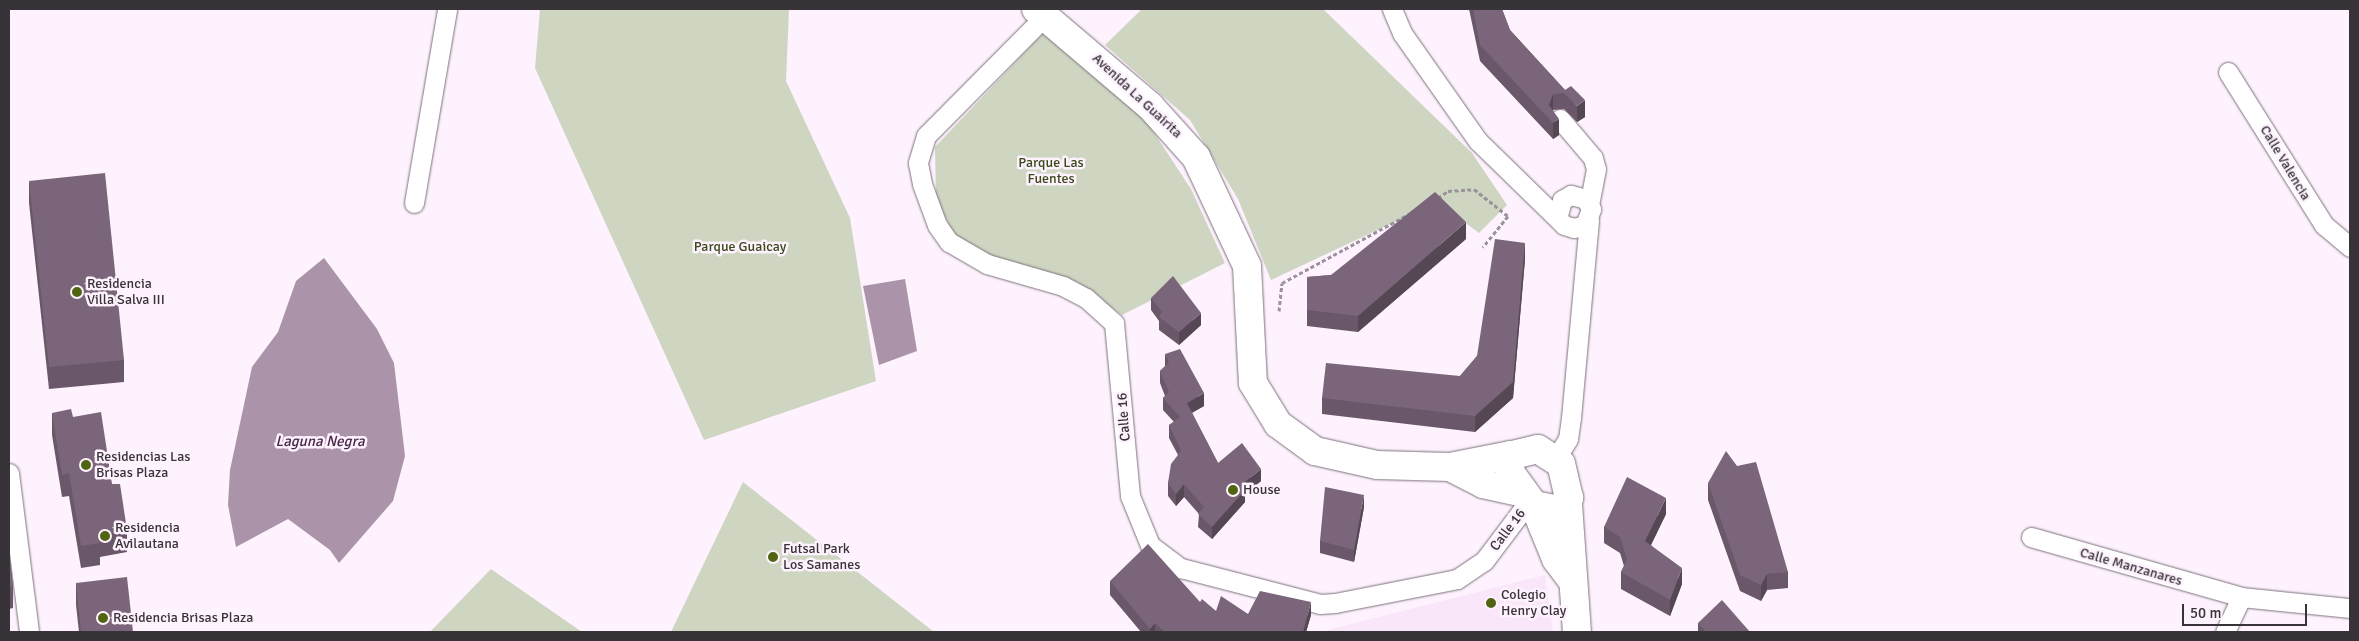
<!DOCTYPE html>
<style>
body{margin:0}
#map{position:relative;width:2359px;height:641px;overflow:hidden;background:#fdf2fd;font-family:Signika,sans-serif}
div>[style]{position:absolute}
.built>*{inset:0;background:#fae6f9}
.green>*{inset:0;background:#ced5c1}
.water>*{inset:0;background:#ab94aa}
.path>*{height:3px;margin-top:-1.5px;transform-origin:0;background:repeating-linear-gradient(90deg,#9b939b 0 4px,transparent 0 6.5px)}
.roads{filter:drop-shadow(0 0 1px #7d717c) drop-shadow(0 0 1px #7d717c)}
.street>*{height:19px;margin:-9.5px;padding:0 9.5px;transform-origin:9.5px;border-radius:9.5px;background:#fff}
.secondary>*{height:28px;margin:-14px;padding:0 14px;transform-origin:14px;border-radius:14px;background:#fff}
.wall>*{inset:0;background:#6a5769}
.shaded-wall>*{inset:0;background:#564755}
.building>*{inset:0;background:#7b657a}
.dots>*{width:14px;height:14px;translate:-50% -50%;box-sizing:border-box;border:2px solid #fdf2fd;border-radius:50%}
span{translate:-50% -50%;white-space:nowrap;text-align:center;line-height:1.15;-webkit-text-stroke:5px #fdf2fd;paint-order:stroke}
.street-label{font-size:14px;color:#383338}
.park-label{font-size:14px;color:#3b4819}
.poi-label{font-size:14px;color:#383338}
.left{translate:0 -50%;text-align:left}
.water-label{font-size:15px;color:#492748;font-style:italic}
.frame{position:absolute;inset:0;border:10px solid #383338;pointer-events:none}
.scale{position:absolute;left:2182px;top:604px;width:125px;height:22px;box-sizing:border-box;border:2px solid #383338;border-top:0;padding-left:6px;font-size:15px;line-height:18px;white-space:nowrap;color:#383338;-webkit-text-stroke:4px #fdf2fd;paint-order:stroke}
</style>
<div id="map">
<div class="built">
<div style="clip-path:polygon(1545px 575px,1553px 632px,1320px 632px)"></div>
</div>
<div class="green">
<div style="clip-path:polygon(540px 9px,789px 9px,786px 81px,850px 218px,876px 381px,704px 440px,535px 68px)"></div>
<div style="clip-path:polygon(1142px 9px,1323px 9px,1472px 153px,1507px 205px,1479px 233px,1437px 202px,1271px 280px,1238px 199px,1190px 120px,1105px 45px)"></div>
<div style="clip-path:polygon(1043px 33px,1145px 119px,1191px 189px,1225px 263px,1122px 315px,1079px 284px,992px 257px,955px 236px,936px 199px,935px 147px)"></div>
<div style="clip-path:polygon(743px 482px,934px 632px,671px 632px)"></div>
<div style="clip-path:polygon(491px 569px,582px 632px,430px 632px)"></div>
</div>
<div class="water">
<div style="clip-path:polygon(324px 258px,377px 329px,394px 363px,405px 456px,393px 501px,339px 563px,330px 550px,288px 519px,236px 547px,228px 505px,230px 470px,252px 367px,278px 332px,296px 281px)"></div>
<div style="clip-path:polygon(905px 279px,917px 351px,879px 365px,863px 286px)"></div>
</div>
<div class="path">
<div style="left:1438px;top:198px;width:12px;rotate:-35deg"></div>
<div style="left:1448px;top:191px;width:26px;rotate:-4deg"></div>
<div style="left:1474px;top:189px;width:43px;rotate:38.5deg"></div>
<div style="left:1508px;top:216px;width:40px;rotate:129deg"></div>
<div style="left:1279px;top:311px;width:28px;rotate:-84deg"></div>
<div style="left:1282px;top:283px;width:147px;rotate:-28.5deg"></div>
</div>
<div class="roads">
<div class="street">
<div style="left:1392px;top:9px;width:26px;rotate:67deg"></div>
<div style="left:1402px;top:33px;width:132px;rotate:54.9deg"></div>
<div style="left:1478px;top:141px;width:120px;rotate:44.3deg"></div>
<div style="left:1564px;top:225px;width:10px;rotate:17deg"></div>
<div style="left:1574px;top:228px;width:11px;rotate:-15deg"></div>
<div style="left:1585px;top:225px;width:17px;rotate:-69deg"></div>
<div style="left:1591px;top:209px;width:11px;rotate:-117deg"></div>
<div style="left:1586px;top:199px;width:16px;rotate:-165deg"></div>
<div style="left:1571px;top:195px;width:10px;rotate:151deg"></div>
<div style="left:1562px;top:200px;width:16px;rotate:105deg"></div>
<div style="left:1043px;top:18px;width:166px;rotate:134.8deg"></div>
<div style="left:926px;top:136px;width:28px;rotate:107deg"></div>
<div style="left:918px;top:163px;width:21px;rotate:79deg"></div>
<div style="left:922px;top:184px;width:44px;rotate:69.9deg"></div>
<div style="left:937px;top:225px;width:21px;rotate:55deg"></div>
<div style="left:949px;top:242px;width:44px;rotate:30.1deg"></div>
<div style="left:987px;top:264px;width:79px;rotate:16.1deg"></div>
<div style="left:1063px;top:286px;width:26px;rotate:28deg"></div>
<div style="left:1086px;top:298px;width:38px;rotate:42deg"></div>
<div style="left:1114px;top:323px;width:174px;rotate:84.7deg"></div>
<div style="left:1130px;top:496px;width:53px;rotate:67.8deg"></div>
<div style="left:1150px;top:545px;width:39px;rotate:37deg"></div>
<div style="left:1181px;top:568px;width:144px;rotate:14.5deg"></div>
<div style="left:1320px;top:604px;width:15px;rotate:-4deg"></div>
<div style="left:1335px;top:603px;width:124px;rotate:-11.1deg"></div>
<div style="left:1457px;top:579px;width:32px;rotate:-34deg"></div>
<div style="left:1484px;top:561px;width:76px;rotate:-53deg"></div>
<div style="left:2228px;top:72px;width:181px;rotate:57.9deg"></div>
<div style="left:2324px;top:225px;width:34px;rotate:40deg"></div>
<div style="left:1560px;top:119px;width:51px;rotate:49.8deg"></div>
<div style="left:1593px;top:158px;width:11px;rotate:75deg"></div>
<div style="left:1596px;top:169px;width:36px;rotate:101deg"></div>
<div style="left:414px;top:203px;width:197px;rotate:-80.3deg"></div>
<div style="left:1556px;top:458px;width:22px;rotate:-58deg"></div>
<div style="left:1568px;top:439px;width:21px;rotate:-82deg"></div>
<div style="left:1571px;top:418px;width:199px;rotate:-84.8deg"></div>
<div style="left:9px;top:473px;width:160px;rotate:82.8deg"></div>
<div style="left:2031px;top:537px;width:218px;rotate:15.9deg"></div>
<div style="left:2241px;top:597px;width:110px;rotate:5.8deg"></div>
<div style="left:2225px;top:632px;width:38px;rotate:-65deg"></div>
</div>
<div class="secondary">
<div style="left:1036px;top:9px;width:150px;rotate:40.4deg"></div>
<div style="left:1150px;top:106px;width:69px;rotate:48deg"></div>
<div style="left:1196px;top:157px;width:120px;rotate:64.9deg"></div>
<div style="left:1247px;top:266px;width:117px;rotate:87.1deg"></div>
<div style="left:1253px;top:383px;width:48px;rotate:58.6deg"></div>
<div style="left:1278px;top:424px;width:46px;rotate:36.1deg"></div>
<div style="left:1315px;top:451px;width:64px;rotate:12.7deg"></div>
<div style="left:1377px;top:465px;width:73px;rotate:1.6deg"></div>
<div style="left:1450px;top:467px;width:37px;rotate:27deg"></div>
<div style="left:1483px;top:484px;width:42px;rotate:12.4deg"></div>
<div style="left:1450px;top:467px;width:62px;rotate:-11.1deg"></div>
<div style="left:1568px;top:504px;width:128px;rotate:86deg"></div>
<div style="left:1534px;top:505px;width:25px;rotate:11deg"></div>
<div style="left:1559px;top:510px;width:16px;rotate:-50deg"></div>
<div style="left:1569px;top:498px;width:35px;rotate:-103deg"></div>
<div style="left:1561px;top:464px;width:27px;rotate:-147deg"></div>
<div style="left:1538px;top:449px;width:28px;rotate:167deg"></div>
<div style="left:1511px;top:455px;width:17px;rotate:93deg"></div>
<div style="left:1510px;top:472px;width:41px;rotate:54deg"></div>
<div style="left:1534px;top:505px;width:58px;rotate:67.8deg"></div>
<div style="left:1556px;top:559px;width:26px;rotate:53deg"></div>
</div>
</div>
<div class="wall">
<div style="clip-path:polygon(1469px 9px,1502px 9px,1510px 30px,1565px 90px,1585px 117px,1577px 122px,1564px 109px,1553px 110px,1559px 135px,1553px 139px,1480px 61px)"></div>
<div style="clip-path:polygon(29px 181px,124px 360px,124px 382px,49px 389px,29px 203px)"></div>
<div style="clip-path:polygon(1466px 239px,1358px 332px,1307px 326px,1307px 277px,1331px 275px)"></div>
<div style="clip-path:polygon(1525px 259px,1513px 398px,1475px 432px,1322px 414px,1322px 398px,1460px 376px,1477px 356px)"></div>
<div style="clip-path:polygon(1151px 298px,1201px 325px,1179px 345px,1159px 330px,1159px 321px,1151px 310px)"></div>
<div style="clip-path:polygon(1165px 354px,1204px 406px,1192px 413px,1218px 463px,1261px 481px,1245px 494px,1245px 502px,1212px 539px,1198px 527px,1199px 514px,1184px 497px,1176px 506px,1168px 496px,1168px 483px,1178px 455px,1169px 438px,1169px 425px,1174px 422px,1163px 410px,1163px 398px,1165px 396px,1160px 383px,1160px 371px,1165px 366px)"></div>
<div style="clip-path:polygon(52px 413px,73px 417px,112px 484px,127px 530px,127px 552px,100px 557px,100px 565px,81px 568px,69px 496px,62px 497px,52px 435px)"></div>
<div style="clip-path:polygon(1708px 483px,1788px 572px,1788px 588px,1767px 590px,1761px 601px,1740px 591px,1708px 500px)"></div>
<div style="clip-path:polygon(1364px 507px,1354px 562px,1320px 553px,1320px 541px)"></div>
<div style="clip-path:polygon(1666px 514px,1651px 545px,1682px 584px,1670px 616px,1621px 589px,1621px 572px,1624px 566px,1620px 553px,1604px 543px,1604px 527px)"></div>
<div style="clip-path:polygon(9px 551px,13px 586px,13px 608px,9px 609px)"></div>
<div style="clip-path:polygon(1110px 581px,1200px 602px,1216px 611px,1248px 614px,1311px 615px,1306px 632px,1141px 632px,1110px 595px)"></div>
<div style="clip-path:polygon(76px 583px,133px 632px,79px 632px,76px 605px)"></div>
<div style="clip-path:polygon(1698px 623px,1750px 632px,1698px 632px)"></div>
</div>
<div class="shaded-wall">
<div style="clip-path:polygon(1553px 94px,1553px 110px,1550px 119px,1549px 105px)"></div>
<div style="clip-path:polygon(1585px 100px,1585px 117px,1577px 122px,1577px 106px)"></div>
<div style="clip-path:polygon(1559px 119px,1559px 135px,1553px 139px,1553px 123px)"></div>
<div style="clip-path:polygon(1466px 222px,1466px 239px,1358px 332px,1358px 316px)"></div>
<div style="clip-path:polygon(1525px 243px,1525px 259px,1513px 398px,1475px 432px,1475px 416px)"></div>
<div style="clip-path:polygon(1201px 313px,1201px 325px,1179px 345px,1179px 332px)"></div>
<div style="clip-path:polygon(1204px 393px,1204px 406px,1187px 415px,1187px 403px)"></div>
<div style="clip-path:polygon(1261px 469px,1261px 481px,1245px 494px,1245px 502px,1212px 539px,1212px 527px,1241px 485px)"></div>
<div style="clip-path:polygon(1184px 484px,1184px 497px,1176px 506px,1176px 494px)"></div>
<div style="clip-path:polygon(1364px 495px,1364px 507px,1354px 562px,1354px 550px)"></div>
<div style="clip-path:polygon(1666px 498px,1666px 514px,1645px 557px,1645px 541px)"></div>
<div style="clip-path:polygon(1682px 568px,1682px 584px,1670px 616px,1670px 600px)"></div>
<div style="clip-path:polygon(1767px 574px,1767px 590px,1761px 601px,1761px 585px)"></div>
<div style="clip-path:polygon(1311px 602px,1311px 615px,1306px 632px,1303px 632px)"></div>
<div style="clip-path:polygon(1155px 623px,1155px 632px,1150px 632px,1150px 629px)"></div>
</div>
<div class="building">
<div style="clip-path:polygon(1473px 9px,1502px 9px,1510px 30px,1565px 90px,1571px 86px,1585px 100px,1577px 106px,1564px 93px,1553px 94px,1549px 105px,1559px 119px,1553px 123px,1480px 45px)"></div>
<div style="clip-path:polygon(105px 173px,124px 360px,49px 367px,29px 181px)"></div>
<div style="clip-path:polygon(1435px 192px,1466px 222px,1358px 316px,1307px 310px,1307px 277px,1331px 275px)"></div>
<div style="clip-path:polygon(1495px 239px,1525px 243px,1513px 382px,1475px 416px,1322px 398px,1326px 363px,1460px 376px,1477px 356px)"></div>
<div style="clip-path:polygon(1173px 276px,1201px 313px,1179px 332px,1159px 317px,1162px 312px,1151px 298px)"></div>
<div style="clip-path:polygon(1180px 349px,1204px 393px,1187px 403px,1218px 463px,1242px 443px,1261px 469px,1241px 485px,1245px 490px,1212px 527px,1198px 514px,1204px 507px,1184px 484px,1176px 494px,1168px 483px,1171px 464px,1181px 451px,1169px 425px,1180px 417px,1163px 398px,1169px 392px,1160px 371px,1169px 363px,1165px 354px)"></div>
<div style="clip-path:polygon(71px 409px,73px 417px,101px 412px,112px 484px,120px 484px,127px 530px,99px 535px,100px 543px,81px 546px,69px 473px,62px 475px,52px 413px)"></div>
<div style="clip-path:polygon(1726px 451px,1737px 466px,1756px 462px,1788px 572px,1767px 574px,1761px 585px,1740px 575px,1708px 483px)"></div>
<div style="clip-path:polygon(1627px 477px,1666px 498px,1645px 541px,1682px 568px,1670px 600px,1621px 572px,1627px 559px,1620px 537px,1604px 527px)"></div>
<div style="clip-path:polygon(1325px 487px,1364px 495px,1354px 550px,1320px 541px)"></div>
<div style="clip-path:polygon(1148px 544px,1200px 602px,1202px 599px,1216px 611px,1221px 596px,1248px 614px,1260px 591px,1311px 602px,1303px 632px,1165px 632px,1155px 623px,1150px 629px,1110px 581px)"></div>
<div style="clip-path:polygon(9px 551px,13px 586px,9px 587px)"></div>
<div style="clip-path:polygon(127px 577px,133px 632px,81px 632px,76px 583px)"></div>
<div style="clip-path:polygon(1722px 600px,1750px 632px,1706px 632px,1698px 623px)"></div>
</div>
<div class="dots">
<div style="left:77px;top:292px;background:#516511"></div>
<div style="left:86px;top:465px;background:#516511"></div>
<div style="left:1233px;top:490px;background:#516511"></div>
<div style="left:105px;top:536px;background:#516511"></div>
<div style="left:773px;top:557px;background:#516511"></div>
<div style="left:1491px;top:603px;background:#516511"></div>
<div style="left:103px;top:618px;background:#516511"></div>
</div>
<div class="street-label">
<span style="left:1137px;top:96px;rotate:43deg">Avenida La Guairita</span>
<span style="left:2285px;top:163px;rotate:59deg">Calle Valencia</span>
<span style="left:1124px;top:417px;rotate:-94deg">Calle 16</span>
<span style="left:1508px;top:530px;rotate:-53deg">Calle 16</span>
<span style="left:2131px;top:567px;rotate:16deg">Calle Manzanares</span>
</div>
<div class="park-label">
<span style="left:1051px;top:171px">Parque Las<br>Fuentes</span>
<span style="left:740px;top:247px">Parque Guaicay</span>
</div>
<div class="poi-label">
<span class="left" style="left:87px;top:292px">Residencia<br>Villa Salva III</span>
<span class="left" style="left:96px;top:465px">Residencias Las<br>Brisas Plaza</span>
<span class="left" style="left:1243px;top:490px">House</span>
<span class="left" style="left:115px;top:536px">Residencia<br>Avilautana</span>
<span class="left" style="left:783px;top:557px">Futsal Park<br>Los Samanes</span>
<span class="left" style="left:1501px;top:603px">Colegio<br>Henry Clay</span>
<span class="left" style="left:113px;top:618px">Residencia Brisas Plaza</span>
</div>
<div class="water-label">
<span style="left:320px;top:442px">Laguna Negra</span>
</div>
<div class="frame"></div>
<div class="scale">50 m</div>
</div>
